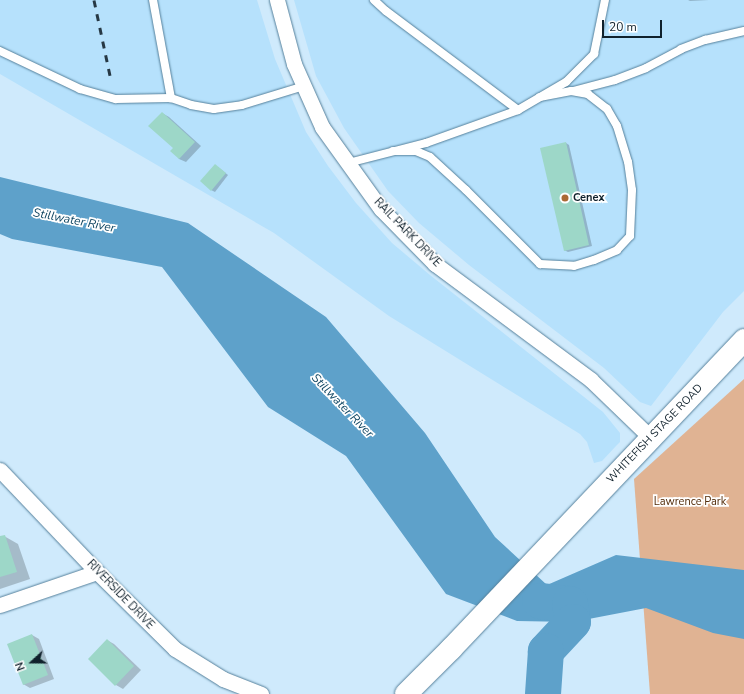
<!DOCTYPE html>
<style>
body{margin:0}
#map{position:relative;width:744px;height:694px;overflow:hidden;background:#cfeafc;font-family:"Nunito Sans",sans-serif}
div>[style]{position:absolute}
.built>*{inset:0;background:#b6e1fc}
.green>*{inset:0;background:#e0b393}
.water>*{inset:0;background:#5ea1ca}
.shadow>*{inset:0;background:#0003}
.river>*{height:36px;margin:-18px;padding:0 18px;transform-origin:18px;border-radius:18px;background:#5ea1ca}
.building>*{inset:0;background:#9dd7c8}
.roads{filter:drop-shadow(0 0 1px #55809b) drop-shadow(0 0 1px #55809b)}
.lane>*{height:8px;margin:-4px;padding:0 4px;transform-origin:4px;border-radius:4px;background:#fff}
.street>*{height:15px;margin:-7.5px;padding:0 7.5px;transform-origin:7.5px;border-radius:7.5px;background:#fff}
.secondary>*{height:22px;margin:-11px;padding:0 11px;transform-origin:11px;border-radius:11px;background:#fff}
.rail>*{height:3px;margin-top:-1.5px;transform-origin:0;background:repeating-linear-gradient(90deg,#263844 0 7px,transparent 0 14px)}
.dots>*{width:11px;height:11px;translate:-50% -50%;box-sizing:border-box;border:2px solid #fff;border-radius:50%}
span{translate:-50% -50%;white-space:nowrap;text-align:center;line-height:1.15;-webkit-text-stroke:3.5px #fff;paint-order:stroke}
.poi-label{font-size:11px;color:#10212c;font-weight:700}
.left{translate:0 -50%;text-align:left}
.street-label{font-size:11px;color:#10212c}
.park-label{font-size:11px;color:#532d0b}
.water-label{font-size:12px;color:#114763;font-style:italic}
.north{position:absolute;left:12px;top:642px;width:40px;height:40px;-webkit-text-stroke:3px #fff;paint-order:stroke;rotate:249deg;font-size:11px;font-weight:700;line-height:16px;text-align:center;color:#10212c}
.north::after{content:'';display:block;margin:auto;width:14px;height:18px;background:#10212c;clip-path:polygon(50% 0,100% 100%,50% 72%,0 100%)}
.scale{position:absolute;left:602px;top:20px;width:60px;height:18px;box-sizing:border-box;border:2px solid #10212c;border-top:0;padding-left:5px;font-size:12px;line-height:14px;white-space:nowrap;color:#10212c;-webkit-text-stroke:3px #fff;paint-order:stroke}
</style>
<div id="map">
<div class="built">
<div style="clip-path:polygon(0 0,257px 0,275px 59px,306px 132px,328px 166px,356px 203px,392px 243px,430px 275px,603px 412px,620px 433px,620px 442px,616px 446px,602px 461px,594px 463px,587px 442px,580px 434px,389px 316px,274px 233px,0 74px)"></div>
<div style="clip-path:polygon(294px 0,744px 0,744px 291px,723px 312px,651px 406px,640px 402px,604px 368px,469px 265px,419px 223px,388px 191px,344px 128px,316px 76px)"></div>
</div>
<div class="green">
<div style="clip-path:polygon(744px 379px,744px 694px,650px 694px,634px 479px)"></div>
</div>
<div class="water">
<div style="clip-path:polygon(0 177px,188px 223px,326px 317px,425px 433px,495px 537px,547px 585px,616px 555px,744px 570px,744px 639px,713px 633px,646px 608px,573px 622px,517px 621px,446px 594px,346px 456px,268px 407px,162px 267px,12px 239px,0 234px)"></div>
</div>
<div class="shadow">
<div style="clip-path:polygon(688px 0,709px 0,690px 1px)"></div>
<div style="clip-path:polygon(162px 113px,169px 117px,201px 146px,186px 162px,179px 159px,174px 148px)"></div>
<div style="clip-path:polygon(566px 143px,569px 145px,592px 246px,568px 252px,564px 250px)"></div>
<div style="clip-path:polygon(218px 167px,228px 175px,215px 192px,211px 190px)"></div>
<div style="clip-path:polygon(4px 536px,18px 544px,30px 579px,0 589px,0 537px)"></div>
<div style="clip-path:polygon(32px 635px,39px 639px,54px 679px,30px 688px,23px 684px)"></div>
<div style="clip-path:polygon(107px 640px,114px 644px,141px 670px,123px 689px,116px 685px)"></div>
</div>
<div class="river">
<div style="left:540px;top:601px;width:30px;rotate:6deg"></div>
<div style="left:570px;top:604px;width:18px;rotate:81deg"></div>
<div style="left:573px;top:622px;width:40px;rotate:133deg"></div>
<div style="left:546px;top:651px;width:43px;rotate:94deg"></div>
</div>
<div class="building">
<div style="clip-path:polygon(162px 112px,195px 142px,179px 159px,170px 151px,173px 148px,148px 126px)"></div>
<div style="clip-path:polygon(566px 142px,589px 245px,564px 251px,540px 148px)"></div>
<div style="clip-path:polygon(215px 164px,226px 173px,211px 191px,200px 181px)"></div>
<div style="clip-path:polygon(5px 535px,17px 572px,0 577px,0 536px)"></div>
<div style="clip-path:polygon(32px 634px,48px 675px,23px 685px,7px 644px)"></div>
<div style="clip-path:polygon(107px 639px,134px 666px,115px 686px,88px 659px)"></div>
</div>
<div class="roads">
<div class="lane">
<div style="left:153px;top:0;width:100px;rotate:79.6deg"></div>
<div style="left:374px;top:0;width:16px;rotate:43deg"></div>
<div style="left:386px;top:11px;width:165px;rotate:36.9deg"></div>
<div style="left:0;top:51px;width:89px;rotate:25.4deg"></div>
<div style="left:80px;top:89px;width:37px;rotate:16deg"></div>
<div style="left:116px;top:99px;width:55px;rotate:-1deg"></div>
<div style="left:171px;top:98px;width:21px;rotate:19deg"></div>
<div style="left:191px;top:105px;width:23px;rotate:10deg"></div>
<div style="left:214px;top:109px;width:28px;rotate:-8deg"></div>
<div style="left:242px;top:105px;width:65px;rotate:-17deg"></div>
<div style="left:573px;top:91px;width:43px;rotate:-14.7deg"></div>
<div style="left:615px;top:80px;width:33px;rotate:-21deg"></div>
<div style="left:646px;top:68px;width:40px;rotate:-28deg"></div>
<div style="left:681px;top:49px;width:26px;rotate:-21deg"></div>
<div style="left:705px;top:40px;width:40px;rotate:-13deg"></div>
<div style="left:393px;top:151px;width:23px"></div>
<div style="left:416px;top:151px;width:15px;rotate:23deg"></div>
<div style="left:430px;top:157px;width:49px;rotate:42.5deg"></div>
<div style="left:466px;top:190px;width:105px;rotate:45deg"></div>
<div style="left:540px;top:264px;width:34px;rotate:3deg"></div>
<div style="left:574px;top:266px;width:21px;rotate:-17deg"></div>
<div style="left:594px;top:260px;width:25px;rotate:-23deg"></div>
<div style="left:617px;top:250px;width:19px;rotate:-47deg"></div>
<div style="left:630px;top:236px;width:46px;rotate:-87.5deg"></div>
<div style="left:632px;top:190px;width:28px;rotate:-98deg"></div>
<div style="left:628px;top:162px;width:38px;rotate:-107deg"></div>
<div style="left:617px;top:126px;width:20px;rotate:-120deg"></div>
<div style="left:607px;top:109px;width:24px;rotate:-142deg"></div>
<div style="left:588px;top:94px;width:17px;rotate:-170deg"></div>
<div style="left:571px;top:91px;width:32px;rotate:169deg"></div>
<div style="left:348px;top:163px;width:81px;rotate:-14.4deg"></div>
<div style="left:426px;top:143px;width:98px;rotate:-19.7deg"></div>
<div style="left:518px;top:110px;width:56px;rotate:-30.3deg"></div>
<div style="left:566px;top:82px;width:40px;rotate:-45deg"></div>
<div style="left:594px;top:54px;width:55px;rotate:-78.5deg"></div>
</div>
<div class="street">
<div style="left:277px;top:0;width:66px;rotate:75.1deg"></div>
<div style="left:294px;top:64px;width:69px;rotate:66deg"></div>
<div style="left:322px;top:127px;width:101px;rotate:54.3deg"></div>
<div style="left:381px;top:209px;width:77px;rotate:45.5deg"></div>
<div style="left:435px;top:264px;width:194px;rotate:36.6deg"></div>
<div style="left:591px;top:380px;width:83px;rotate:44deg"></div>
<div style="left:0;top:470px;width:141px;rotate:46.4deg"></div>
<div style="left:97px;top:572px;width:110px;rotate:44.6deg"></div>
<div style="left:175px;top:649px;width:57px;rotate:32deg"></div>
<div style="left:223px;top:679px;width:41px;rotate:21.5deg"></div>
<div style="left:0;top:605px;width:102px;rotate:-18.8deg"></div>
</div>
<div class="secondary">
<div style="left:406px;top:694px;width:64px;rotate:-45deg"></div>
<div style="left:451px;top:649px;width:426px;rotate:-46.5deg"></div>
</div>
</div>
<div class="rail">
<div style="left:94px;top:0;width:82px;rotate:78deg"></div>
</div>
<div class="dots">
<div style="left:565px;top:198px;background:#ab6935"></div>
</div>
<div class="poi-label">
<span class="left" style="left:573px;top:198px">Cenex</span>
</div>
<div class="street-label">
<span style="left:407px;top:233px;rotate:46deg">RAIL PARK DRIVE</span>
<span style="left:655px;top:434px;rotate:-46deg">WHITEFISH STAGE ROAD</span>
<span style="left:120px;top:595px;rotate:46deg">RIVERSIDE DRIVE</span>
</div>
<div class="park-label">
<span style="left:690px;top:502px">Lawrence Park</span>
</div>
<div class="water-label">
<span style="left:74px;top:221px;rotate:11deg">Stillwater River</span>
<span style="left:342px;top:406px;rotate:46deg">Stillwater River</span>
</div>
<div class="north">N</div>
<div class="scale">20 m</div>
</div>
